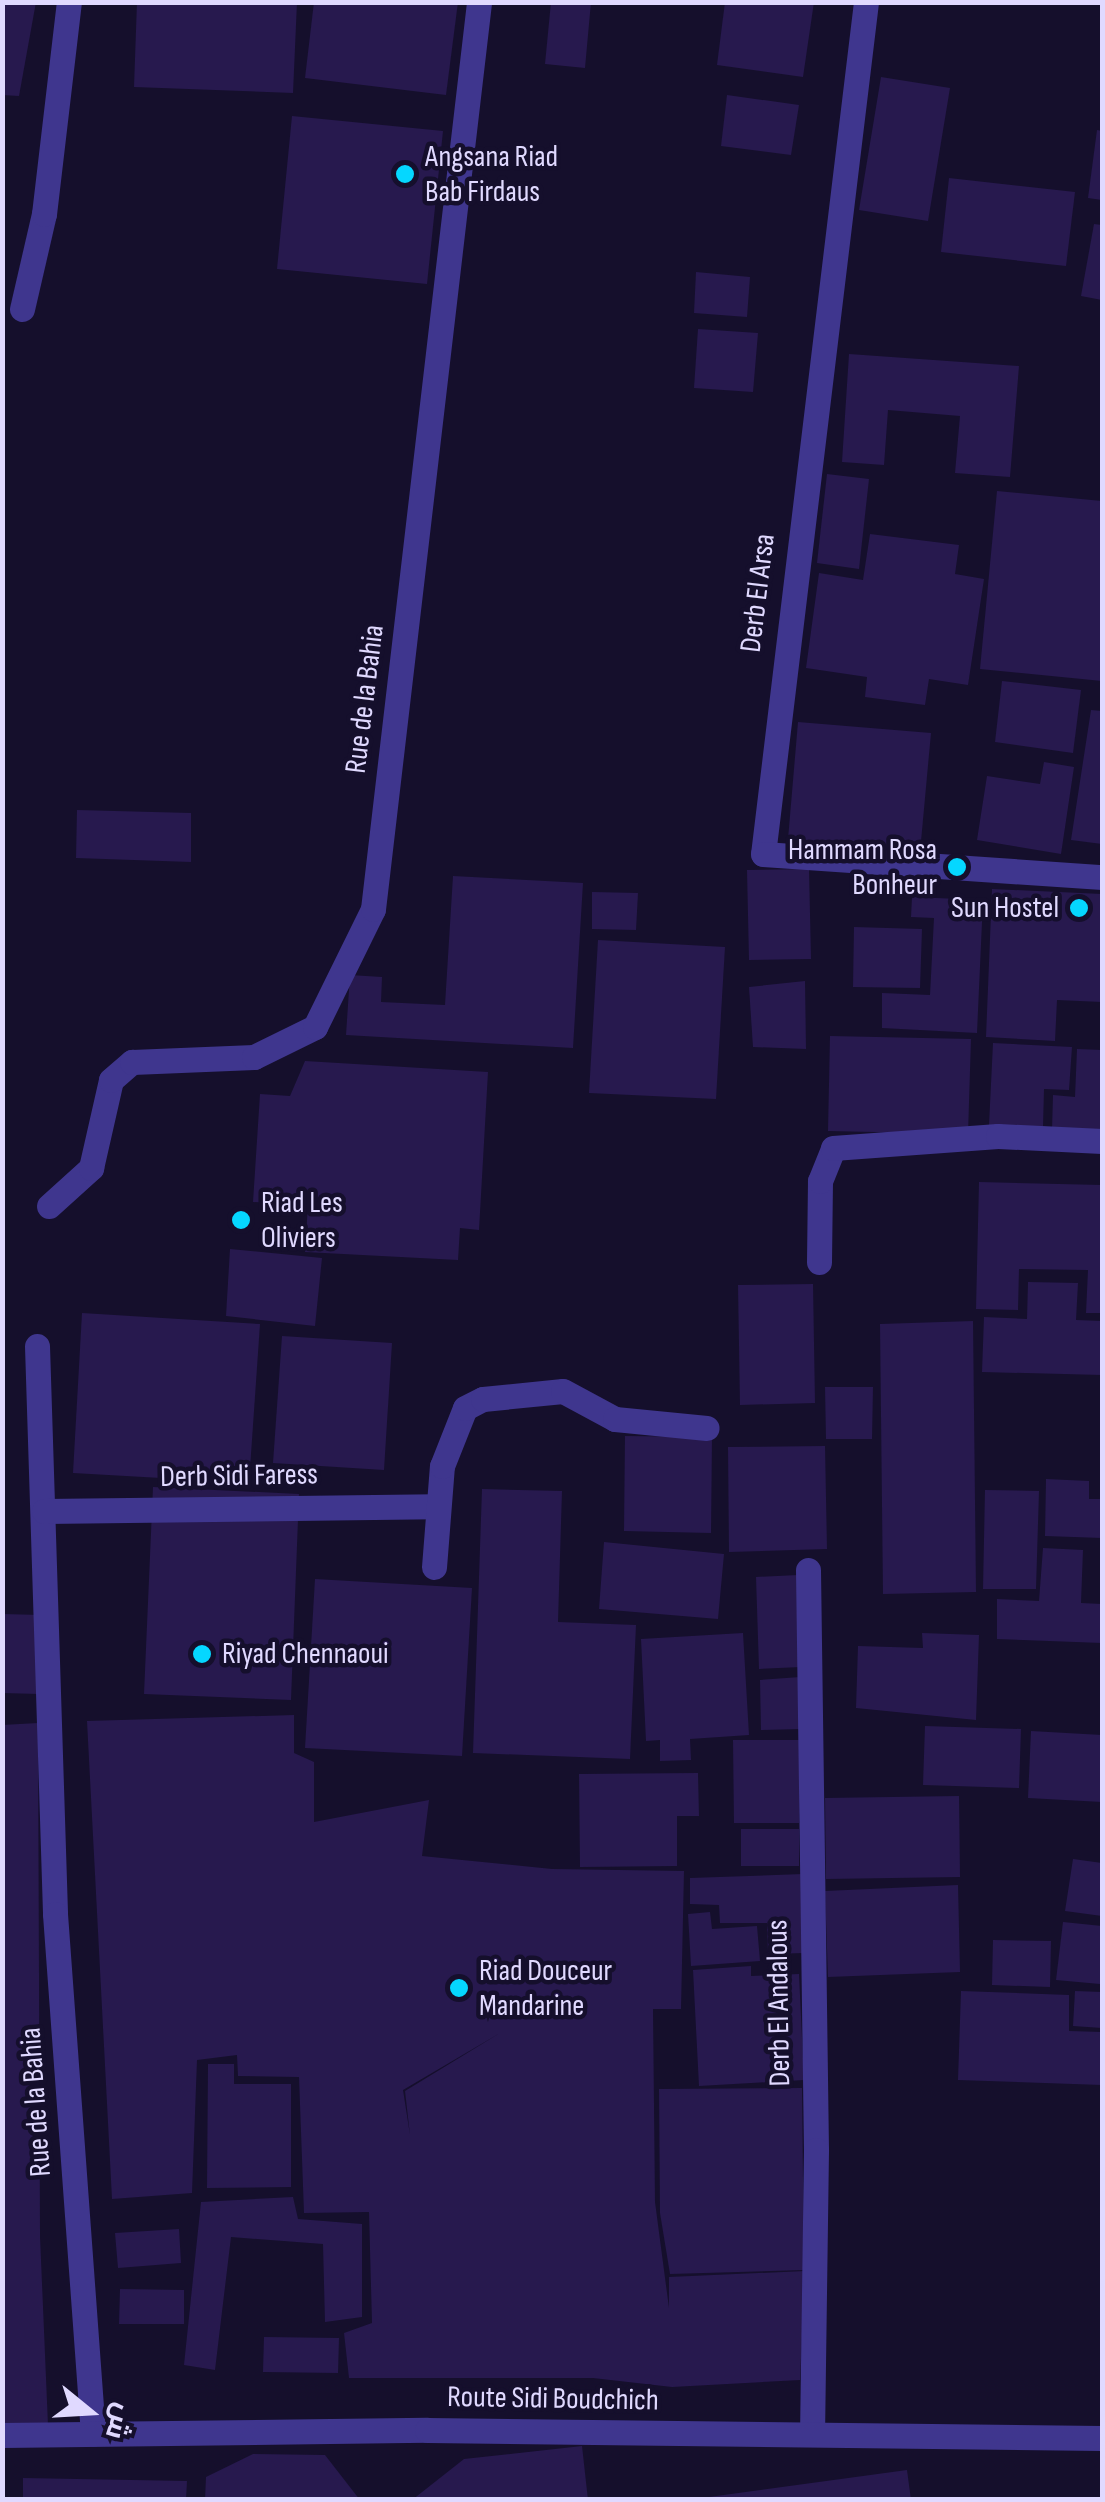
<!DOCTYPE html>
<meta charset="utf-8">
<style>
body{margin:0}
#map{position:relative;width:1105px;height:2502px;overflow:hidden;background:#150f2c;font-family:"Sofia Sans Condensed",Cairo,sans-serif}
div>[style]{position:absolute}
.building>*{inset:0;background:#27194e}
.lane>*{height:25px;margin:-12.5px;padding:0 12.5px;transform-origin:12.5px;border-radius:12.5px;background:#3f368e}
.street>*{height:25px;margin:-12.5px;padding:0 12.5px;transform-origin:12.5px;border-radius:12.5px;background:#3f368e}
.dots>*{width:28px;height:28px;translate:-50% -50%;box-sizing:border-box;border:5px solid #150f2c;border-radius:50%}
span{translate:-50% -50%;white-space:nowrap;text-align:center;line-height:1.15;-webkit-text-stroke:9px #150f2c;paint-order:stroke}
.poi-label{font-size:30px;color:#e0d9ff}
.left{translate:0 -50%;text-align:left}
.right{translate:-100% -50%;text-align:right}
.street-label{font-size:30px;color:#e0d9ff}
.frame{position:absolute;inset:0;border:5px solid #e0d9ff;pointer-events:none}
.north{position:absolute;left:40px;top:2362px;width:100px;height:100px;-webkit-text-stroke:8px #150f2c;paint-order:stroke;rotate:108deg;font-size:28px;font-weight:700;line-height:40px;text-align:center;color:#e0d9ff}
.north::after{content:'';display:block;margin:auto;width:35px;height:45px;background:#e0d9ff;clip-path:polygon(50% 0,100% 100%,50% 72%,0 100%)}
</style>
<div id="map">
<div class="building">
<div style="clip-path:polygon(2px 2px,36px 2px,19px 96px,2px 95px)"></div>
<div style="clip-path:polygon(137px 2px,297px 2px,293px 93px,134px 87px)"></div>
<div style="clip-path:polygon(314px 2px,458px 2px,446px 95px,305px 78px)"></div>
<div style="clip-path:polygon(551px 2px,591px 2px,585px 68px,545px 64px)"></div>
<div style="clip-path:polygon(725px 2px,814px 2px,803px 77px,717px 65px)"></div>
<div style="clip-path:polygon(881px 77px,950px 88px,928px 221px,859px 210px)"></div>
<div style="clip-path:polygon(727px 95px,799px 105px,791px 155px,721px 146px)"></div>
<div style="clip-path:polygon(292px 116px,443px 131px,427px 284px,277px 269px)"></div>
<div style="clip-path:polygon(1097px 130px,1102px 131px,1102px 200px,1088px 198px)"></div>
<div style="clip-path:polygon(949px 178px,1075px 192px,1066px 266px,941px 252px)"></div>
<div style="clip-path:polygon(1094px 224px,1102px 225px,1102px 300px,1081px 296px)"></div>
<div style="clip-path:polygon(696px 272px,750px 277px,747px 317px,694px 313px)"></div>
<div style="clip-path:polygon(698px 329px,758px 333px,753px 392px,694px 388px)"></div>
<div style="clip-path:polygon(849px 354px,1019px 366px,1010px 477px,955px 473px,960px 416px,888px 410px,884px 465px,842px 462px)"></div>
<div style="clip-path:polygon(827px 474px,869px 479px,859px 569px,817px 563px)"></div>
<div style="clip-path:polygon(997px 491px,1102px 501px,1102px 681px,980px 669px)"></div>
<div style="clip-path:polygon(870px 534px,959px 545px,955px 574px,984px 579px,968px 685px,929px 679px,925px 705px,865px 697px,867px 677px,806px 668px,819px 573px,863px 580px)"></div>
<div style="clip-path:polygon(1002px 681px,1081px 690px,1073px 753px,995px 742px)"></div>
<div style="clip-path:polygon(1091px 710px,1102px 711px,1102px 844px,1071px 840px)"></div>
<div style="clip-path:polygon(798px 722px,931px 733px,919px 863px,787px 851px)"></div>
<div style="clip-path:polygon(1044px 762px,1074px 767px,1061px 854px,977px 840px,987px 776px,1040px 784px)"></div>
<div style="clip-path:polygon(77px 810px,191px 813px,191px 862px,76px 858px)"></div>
<div style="clip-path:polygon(809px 869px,811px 959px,749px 960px,747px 870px)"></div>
<div style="clip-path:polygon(453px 876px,583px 883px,573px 1048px,346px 1035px,350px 975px,382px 977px,381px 1002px,445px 1005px)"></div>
<div style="clip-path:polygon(992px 889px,1102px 894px,1102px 1002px,1057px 1000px,1055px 1041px,986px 1037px)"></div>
<div style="clip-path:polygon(592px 892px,638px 893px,636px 930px,592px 929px)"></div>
<div style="clip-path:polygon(912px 897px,983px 900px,977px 1033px,882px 1028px,882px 993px,930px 995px,934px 918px,911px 917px)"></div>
<div style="clip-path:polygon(854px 927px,922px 929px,920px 988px,853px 987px)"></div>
<div style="clip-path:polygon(598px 940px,725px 947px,716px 1099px,589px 1093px)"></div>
<div style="clip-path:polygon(805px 981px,806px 1049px,753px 1047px,749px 987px)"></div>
<div style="clip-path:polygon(830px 1036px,971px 1039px,968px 1134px,828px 1131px)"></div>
<div style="clip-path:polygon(993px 1043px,1072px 1047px,1069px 1090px,1044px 1089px,1043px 1127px,989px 1125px)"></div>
<div style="clip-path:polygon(1077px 1049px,1102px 1050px,1102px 1132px,1052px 1130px,1053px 1095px,1075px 1097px)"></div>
<div style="clip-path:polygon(305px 1061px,488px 1072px,479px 1230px,460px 1228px,458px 1260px,305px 1252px,308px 1205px,253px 1202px,260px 1094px,290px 1096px)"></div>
<div style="clip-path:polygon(979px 1182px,1102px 1185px,1102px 1313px,1086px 1313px,1088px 1270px,1019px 1269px,1018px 1310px,976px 1309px)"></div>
<div style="clip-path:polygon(230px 1249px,322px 1258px,315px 1326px,226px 1316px)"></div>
<div style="clip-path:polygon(1028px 1282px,1078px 1283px,1076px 1320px,1102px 1321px,1102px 1375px,982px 1372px,984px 1317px,1027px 1319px)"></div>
<div style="clip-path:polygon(813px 1284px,815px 1403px,740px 1405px,738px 1285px)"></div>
<div style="clip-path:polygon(82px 1313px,260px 1324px,249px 1483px,73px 1473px)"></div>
<div style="clip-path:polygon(973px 1321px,976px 1592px,883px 1594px,880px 1324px)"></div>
<div style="clip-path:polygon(282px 1336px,392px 1343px,384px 1470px,273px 1463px)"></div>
<div style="clip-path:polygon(825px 1387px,873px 1387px,872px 1439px,826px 1439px)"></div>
<div style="clip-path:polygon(625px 1436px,712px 1437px,711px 1533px,624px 1531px)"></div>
<div style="clip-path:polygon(825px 1446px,827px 1549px,729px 1552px,728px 1447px)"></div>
<div style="clip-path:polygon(1046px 1479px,1089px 1481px,1089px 1499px,1102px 1499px,1102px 1538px,1045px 1536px)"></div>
<div style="clip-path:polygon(153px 1487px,299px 1494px,291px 1700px,144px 1694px)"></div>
<div style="clip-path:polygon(482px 1489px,562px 1491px,558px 1622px,636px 1625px,630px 1759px,473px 1753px)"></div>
<div style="clip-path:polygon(985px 1490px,1039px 1491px,1036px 1589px,983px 1589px)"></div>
<div style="clip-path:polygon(604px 1542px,724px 1554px,718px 1619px,599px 1609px)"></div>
<div style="clip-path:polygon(1043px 1548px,1083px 1550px,1081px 1603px,1102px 1604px,1102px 1643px,997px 1639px,997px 1599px,1039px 1601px)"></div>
<div style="clip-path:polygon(798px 1575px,801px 1667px,759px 1669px,756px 1577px)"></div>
<div style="clip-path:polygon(315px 1579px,472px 1588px,462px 1756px,305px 1748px)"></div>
<div style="clip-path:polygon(2px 1614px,41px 1615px,39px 1694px,2px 1693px)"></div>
<div style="clip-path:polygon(743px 1633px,749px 1735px,690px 1739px,691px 1760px,660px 1761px,660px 1740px,646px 1741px,641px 1639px)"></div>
<div style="clip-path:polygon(922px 1633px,979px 1635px,976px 1720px,856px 1708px,858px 1646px,923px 1648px)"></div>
<div style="clip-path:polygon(800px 1677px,801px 1729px,761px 1730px,760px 1680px)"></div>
<div style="clip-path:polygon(evenodd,294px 1715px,294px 1753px,314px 1762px,314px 1822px,429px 1800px,422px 1856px,552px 1869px,684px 1871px,681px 2009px,653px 2009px,655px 2202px,669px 2308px,669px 2277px,805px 2271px,800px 2380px,672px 2387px,593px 2378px,349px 2378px,344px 2333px,372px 2323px,369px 2212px,304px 2213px,299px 2077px,238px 2076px,237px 2055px,197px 2060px,192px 2193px,112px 2199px,87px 1721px,294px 1715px,500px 2033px,405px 2091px,410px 2135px,403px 2090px,500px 2033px)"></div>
<div style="clip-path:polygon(38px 1723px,40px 2236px,48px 2425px,2px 2424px,2px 1725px)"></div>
<div style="clip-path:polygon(925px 1726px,1021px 1729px,1019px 1788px,923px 1785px)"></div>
<div style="clip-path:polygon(1031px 1731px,1102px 1735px,1102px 1802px,1028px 1798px)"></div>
<div style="clip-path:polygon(733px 1740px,800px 1740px,799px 1823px,734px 1823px)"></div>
<div style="clip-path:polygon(698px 1773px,699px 1816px,677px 1816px,677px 1866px,580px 1867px,579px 1774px)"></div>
<div style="clip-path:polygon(959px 1796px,960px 1877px,826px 1879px,825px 1798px)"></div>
<div style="clip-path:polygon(741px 1829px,799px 1829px,799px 1866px,741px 1866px)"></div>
<div style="clip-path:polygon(1073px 1859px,1102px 1863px,1102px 1916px,1065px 1911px)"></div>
<div style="clip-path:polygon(803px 1874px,805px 1953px,768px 1954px,767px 1923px,720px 1923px,719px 1905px,690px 1904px,690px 1878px)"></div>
<div style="clip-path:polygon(958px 1885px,960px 1972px,828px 1977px,825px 1891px)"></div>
<div style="clip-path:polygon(710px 1912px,712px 1929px,757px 1926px,760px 1961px,691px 1966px,688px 1914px)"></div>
<div style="clip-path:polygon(1063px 1922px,1102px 1926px,1100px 1984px,1056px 1980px)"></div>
<div style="clip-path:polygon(993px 1940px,1051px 1941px,1050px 1987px,992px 1985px)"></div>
<div style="clip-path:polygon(751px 1966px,751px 1976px,799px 1974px,804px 2080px,699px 2086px,693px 1970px)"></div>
<div style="clip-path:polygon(961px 1991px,1069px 1995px,1069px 2031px,1102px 2032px,1102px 2085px,958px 2080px)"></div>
<div style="clip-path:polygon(1075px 1991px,1102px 1992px,1102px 2028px,1073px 2026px)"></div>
<div style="clip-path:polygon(208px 2064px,234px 2064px,234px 2084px,291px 2084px,291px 2187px,207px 2188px)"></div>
<div style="clip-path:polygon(802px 2088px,804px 2270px,670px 2274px,660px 2213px,659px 2089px)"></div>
<div style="clip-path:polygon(293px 2197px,298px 2219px,362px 2224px,362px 2317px,325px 2322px,323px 2244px,231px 2237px,215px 2370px,184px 2365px,201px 2202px)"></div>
<div style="clip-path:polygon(179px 2229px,181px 2263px,118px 2268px,115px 2233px)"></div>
<div style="clip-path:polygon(120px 2289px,184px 2290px,184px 2324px,119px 2324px)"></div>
<div style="clip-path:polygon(264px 2337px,339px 2338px,338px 2373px,263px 2372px)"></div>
<div style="clip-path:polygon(582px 2446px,588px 2500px,412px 2500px,464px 2459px)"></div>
<div style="clip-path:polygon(253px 2454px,325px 2455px,360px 2500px,205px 2500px,206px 2477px)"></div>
<div style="clip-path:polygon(907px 2470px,911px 2500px,709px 2500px,709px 2497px)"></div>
<div style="clip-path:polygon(23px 2478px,187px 2481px,186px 2500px,23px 2500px)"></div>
</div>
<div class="lane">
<div style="left:866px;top:2px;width:858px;rotate:96.89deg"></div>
<div style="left:763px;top:854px;width:340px;rotate:3.9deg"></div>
<div style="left:22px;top:309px;width:98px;rotate:-77deg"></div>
<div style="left:44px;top:214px;width:213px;rotate:-83.3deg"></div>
<div style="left:49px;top:1206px;width:57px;rotate:-42.1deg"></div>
<div style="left:91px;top:1168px;width:90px;rotate:-77.2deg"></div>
<div style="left:111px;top:1080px;width:28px;rotate:-41deg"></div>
<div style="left:132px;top:1062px;width:122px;rotate:-2.3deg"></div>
<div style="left:254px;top:1057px;width:68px;rotate:-26.2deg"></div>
<div style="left:315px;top:1027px;width:131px;rotate:-63.8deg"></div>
<div style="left:373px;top:909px;width:913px;rotate:-83.33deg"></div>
<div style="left:819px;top:1262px;width:81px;rotate:-89.3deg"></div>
<div style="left:820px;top:1181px;width:35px;rotate:-68deg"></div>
<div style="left:833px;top:1148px;width:165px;rotate:-4.2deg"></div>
<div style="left:998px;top:1136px;width:104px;rotate:2.8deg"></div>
<div style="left:37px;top:1346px;width:568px;rotate:88.18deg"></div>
<div style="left:55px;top:1914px;width:521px;rotate:85.82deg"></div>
<div style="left:44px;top:1511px;width:390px;rotate:-0.7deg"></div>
<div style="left:434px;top:1567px;width:101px;rotate:-85.5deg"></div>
<div style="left:442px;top:1466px;width:62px;rotate:-68.4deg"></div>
<div style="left:465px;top:1408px;width:20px;rotate:-27deg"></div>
<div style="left:483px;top:1399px;width:80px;rotate:-5.7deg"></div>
<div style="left:563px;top:1391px;width:59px;rotate:28.3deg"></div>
<div style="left:615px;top:1419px;width:92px;rotate:5.6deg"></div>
<div style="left:808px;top:1570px;width:580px;rotate:89.21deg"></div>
<div style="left:816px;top:2150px;width:284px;rotate:90.8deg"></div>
</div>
<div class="street">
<div style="left:2px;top:2435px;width:425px;rotate:-0.7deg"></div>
<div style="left:427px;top:2430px;width:675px;rotate:0.68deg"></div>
</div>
<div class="dots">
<div style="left:405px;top:174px;background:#05d7ff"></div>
<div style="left:957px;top:867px;background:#05d7ff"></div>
<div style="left:1079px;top:908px;background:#05d7ff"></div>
<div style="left:241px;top:1220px;background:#05d7ff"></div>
<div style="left:202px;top:1654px;background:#05d7ff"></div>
<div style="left:459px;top:1988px;background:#05d7ff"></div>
</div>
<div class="poi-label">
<span class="left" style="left:425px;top:174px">Angsana Riad<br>Bab Firdaus</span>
<span class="right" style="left:937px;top:867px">Hammam Rosa<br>Bonheur</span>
<span class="right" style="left:1059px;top:908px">Sun Hostel</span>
<span class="left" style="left:261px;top:1220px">Riad Les<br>Oliviers</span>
<span class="left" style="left:222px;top:1654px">Riyad Chennaoui</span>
<span class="left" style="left:479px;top:1988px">Riad Douceur<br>Mandarine</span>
</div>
<div class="street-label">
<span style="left:758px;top:593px;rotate:-83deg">Derb El Arsa</span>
<span style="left:365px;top:699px;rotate:-83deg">Rue de la Bahia</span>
<span style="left:239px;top:1476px;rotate:-1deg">Derb Sidi Faress</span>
<span style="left:779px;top:2003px;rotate:-91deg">Derb El Andalous</span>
<span style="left:36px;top:2102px;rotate:-94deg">Rue de la Bahia</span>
<span style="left:553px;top:2399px;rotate:1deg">Route Sidi Boudchich</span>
</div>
<div class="frame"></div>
<div class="north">ش</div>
</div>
